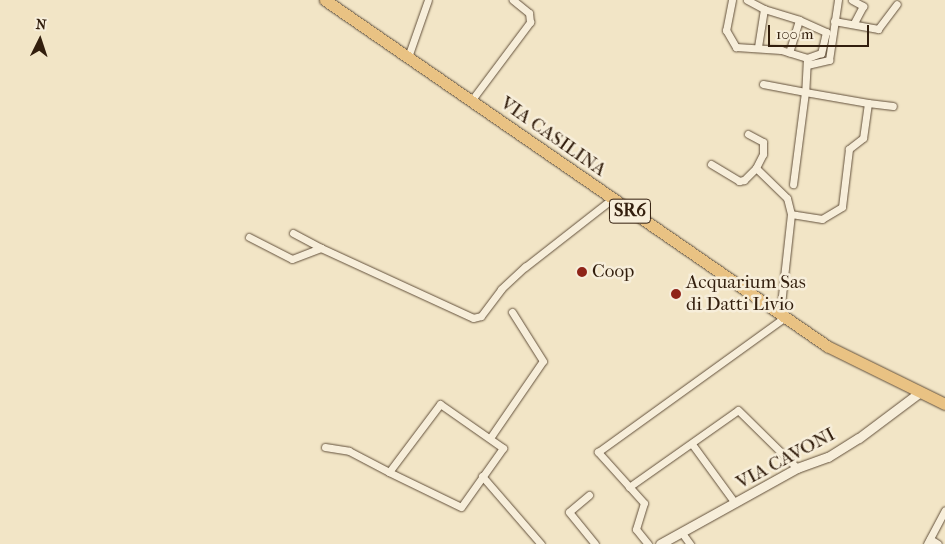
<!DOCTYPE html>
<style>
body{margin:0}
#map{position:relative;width:945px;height:544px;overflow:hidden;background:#f2e5c6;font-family:"IM FELL French Canon",serif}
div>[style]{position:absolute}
.roads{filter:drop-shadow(0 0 1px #62503b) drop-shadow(0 0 1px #62503b)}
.minor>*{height:7px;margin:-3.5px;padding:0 3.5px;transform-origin:3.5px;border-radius:3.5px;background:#f7eeda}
.tertiary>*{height:9px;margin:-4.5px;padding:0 4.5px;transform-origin:4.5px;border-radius:4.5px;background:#f7eeda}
.primary>*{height:11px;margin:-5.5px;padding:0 5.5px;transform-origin:5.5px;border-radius:5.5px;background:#e9c283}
.dots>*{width:14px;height:14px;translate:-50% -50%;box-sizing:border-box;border:2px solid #f7eeda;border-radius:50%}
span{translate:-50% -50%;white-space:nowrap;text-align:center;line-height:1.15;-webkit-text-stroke:5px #f7eeda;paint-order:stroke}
.shield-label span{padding:1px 4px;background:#f7eeda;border:1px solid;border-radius:4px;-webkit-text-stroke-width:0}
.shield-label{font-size:18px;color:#321e0d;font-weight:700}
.street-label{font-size:19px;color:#321e0d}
.poi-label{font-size:19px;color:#321e0d}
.left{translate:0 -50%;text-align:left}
.north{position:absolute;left:15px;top:15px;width:50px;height:50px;-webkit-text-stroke:4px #f7eeda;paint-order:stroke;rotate:4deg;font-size:14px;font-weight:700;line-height:20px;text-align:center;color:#321e0d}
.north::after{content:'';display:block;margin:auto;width:18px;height:22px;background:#321e0d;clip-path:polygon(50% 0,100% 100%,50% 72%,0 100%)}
.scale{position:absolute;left:768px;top:25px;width:101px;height:22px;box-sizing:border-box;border:2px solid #321e0d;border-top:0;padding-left:6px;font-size:15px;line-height:18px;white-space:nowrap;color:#321e0d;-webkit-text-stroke:4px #f7eeda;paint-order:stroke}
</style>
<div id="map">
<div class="roads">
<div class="minor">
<div style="left:732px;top:0;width:31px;rotate:101deg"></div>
<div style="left:726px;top:30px;width:20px;rotate:60deg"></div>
<div style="left:736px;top:47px;width:45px;rotate:3.8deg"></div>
<div style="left:781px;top:50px;width:27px;rotate:17deg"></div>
<div style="left:807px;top:58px;width:34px;rotate:93deg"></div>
<div style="left:805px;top:92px;width:64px;rotate:9.9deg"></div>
<div style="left:868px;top:103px;width:35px;rotate:98deg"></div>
<div style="left:863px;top:138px;width:18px;rotate:142deg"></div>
<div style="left:849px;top:149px;width:58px;rotate:96.9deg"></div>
<div style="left:842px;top:207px;width:23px;rotate:149deg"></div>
<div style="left:822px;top:219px;width:31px;rotate:-171deg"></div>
<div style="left:791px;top:214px;width:100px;rotate:96.3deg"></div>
<div style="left:747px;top:0;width:19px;rotate:28deg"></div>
<div style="left:764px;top:9px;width:39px;rotate:99deg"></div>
<div style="left:852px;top:0;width:13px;rotate:29deg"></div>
<div style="left:863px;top:6px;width:19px;rotate:118deg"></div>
<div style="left:764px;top:9px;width:37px;rotate:17deg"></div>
<div style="left:799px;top:20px;width:34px;rotate:107deg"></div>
<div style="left:799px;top:20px;width:30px;rotate:24deg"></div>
<div style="left:826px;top:32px;width:22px;rotate:103deg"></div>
<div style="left:821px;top:53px;width:15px;rotate:160deg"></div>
<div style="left:834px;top:21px;width:45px;rotate:10.3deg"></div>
<div style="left:878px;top:29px;width:31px;rotate:-53deg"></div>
<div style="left:408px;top:57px;width:60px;rotate:-70.7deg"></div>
<div style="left:807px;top:65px;width:23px;rotate:-13deg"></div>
<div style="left:829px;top:60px;width:61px;rotate:-81.5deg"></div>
<div style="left:763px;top:84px;width:43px;rotate:10.8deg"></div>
<div style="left:805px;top:92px;width:93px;rotate:97.4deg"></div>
<div style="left:471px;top:101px;width:99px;rotate:-53.2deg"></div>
<div style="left:530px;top:22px;width:9px;rotate:-96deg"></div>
<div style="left:529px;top:13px;width:21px;rotate:-141deg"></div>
<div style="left:868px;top:103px;width:25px;rotate:7deg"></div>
<div style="left:748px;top:134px;width:17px;rotate:28deg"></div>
<div style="left:763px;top:142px;width:12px;rotate:90deg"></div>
<div style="left:763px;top:154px;width:16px;rotate:117deg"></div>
<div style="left:756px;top:168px;width:43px;rotate:44.1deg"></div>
<div style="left:787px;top:198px;width:16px;rotate:76deg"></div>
<div style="left:711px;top:164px;width:33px;rotate:31deg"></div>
<div style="left:739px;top:181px;width:5px;rotate:-11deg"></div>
<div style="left:744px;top:180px;width:17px;rotate:-45deg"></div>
<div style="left:293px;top:233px;width:32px;rotate:28deg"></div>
<div style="left:249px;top:237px;width:48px;rotate:27.1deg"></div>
<div style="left:292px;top:259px;width:31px;rotate:-21deg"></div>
<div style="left:321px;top:248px;width:167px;rotate:24.7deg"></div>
<div style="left:473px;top:318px;width:8px;rotate:-14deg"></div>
<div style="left:481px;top:316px;width:34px;rotate:-53deg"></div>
<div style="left:501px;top:289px;width:33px;rotate:-43deg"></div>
<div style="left:525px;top:267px;width:110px;rotate:-38deg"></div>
<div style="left:440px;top:404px;width:77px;rotate:34.9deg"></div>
<div style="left:503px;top:448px;width:72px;rotate:125.4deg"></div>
<div style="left:461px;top:507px;width:80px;rotate:-154.1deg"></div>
<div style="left:389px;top:472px;width:85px;rotate:-53.1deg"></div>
<div style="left:490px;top:438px;width:93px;rotate:-55.5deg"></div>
<div style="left:543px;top:361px;width:58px;rotate:-122.3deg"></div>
<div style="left:692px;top:444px;width:73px;rotate:53.9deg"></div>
<div style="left:325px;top:447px;width:24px;rotate:9deg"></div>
<div style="left:349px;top:451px;width:45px;rotate:27.7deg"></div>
<div style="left:482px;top:476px;width:90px;rotate:49.1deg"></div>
<div style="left:629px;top:487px;width:133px;rotate:-35.2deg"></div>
<div style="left:738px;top:410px;width:83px;rotate:44.5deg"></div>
<div style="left:589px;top:495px;width:26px;rotate:140deg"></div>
<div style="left:569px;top:512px;width:41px;rotate:50.9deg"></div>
<div style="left:682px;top:533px;width:14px;rotate:54deg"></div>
<div style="left:930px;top:539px;width:9px;rotate:32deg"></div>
<div style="left:648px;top:544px;width:19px;rotate:-129deg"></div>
<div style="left:636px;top:529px;width:27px;rotate:-73deg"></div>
<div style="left:644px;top:503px;width:69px;rotate:-132deg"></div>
<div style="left:598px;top:452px;width:231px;rotate:-35.8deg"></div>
<div style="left:927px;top:544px;width:38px;rotate:-62deg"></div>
</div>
<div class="tertiary">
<div style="left:660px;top:544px;width:157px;rotate:-29deg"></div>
<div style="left:797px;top:468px;width:33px;rotate:-20deg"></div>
<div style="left:828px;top:457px;width:36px;rotate:-32deg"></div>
<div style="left:859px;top:438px;width:76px;rotate:-37deg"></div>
</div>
<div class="primary">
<div style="left:325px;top:0;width:610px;rotate:34.58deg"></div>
<div style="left:827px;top:346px;width:131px;rotate:26.2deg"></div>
</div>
</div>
<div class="dots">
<div style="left:582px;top:272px;background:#8f2418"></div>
<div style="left:676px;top:294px;background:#8f2418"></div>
</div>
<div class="shield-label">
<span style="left:630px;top:211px">SR6</span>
</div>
<div class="street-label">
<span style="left:553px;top:137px;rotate:35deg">VIA CASILINA</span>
<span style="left:786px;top:459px;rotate:-28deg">VIA CAVONI</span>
</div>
<div class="poi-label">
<span class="left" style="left:592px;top:272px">Coop</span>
<span class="left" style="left:686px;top:294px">Acquarium Sas<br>di Datti Livio</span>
</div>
<div class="north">N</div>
<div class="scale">100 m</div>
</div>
